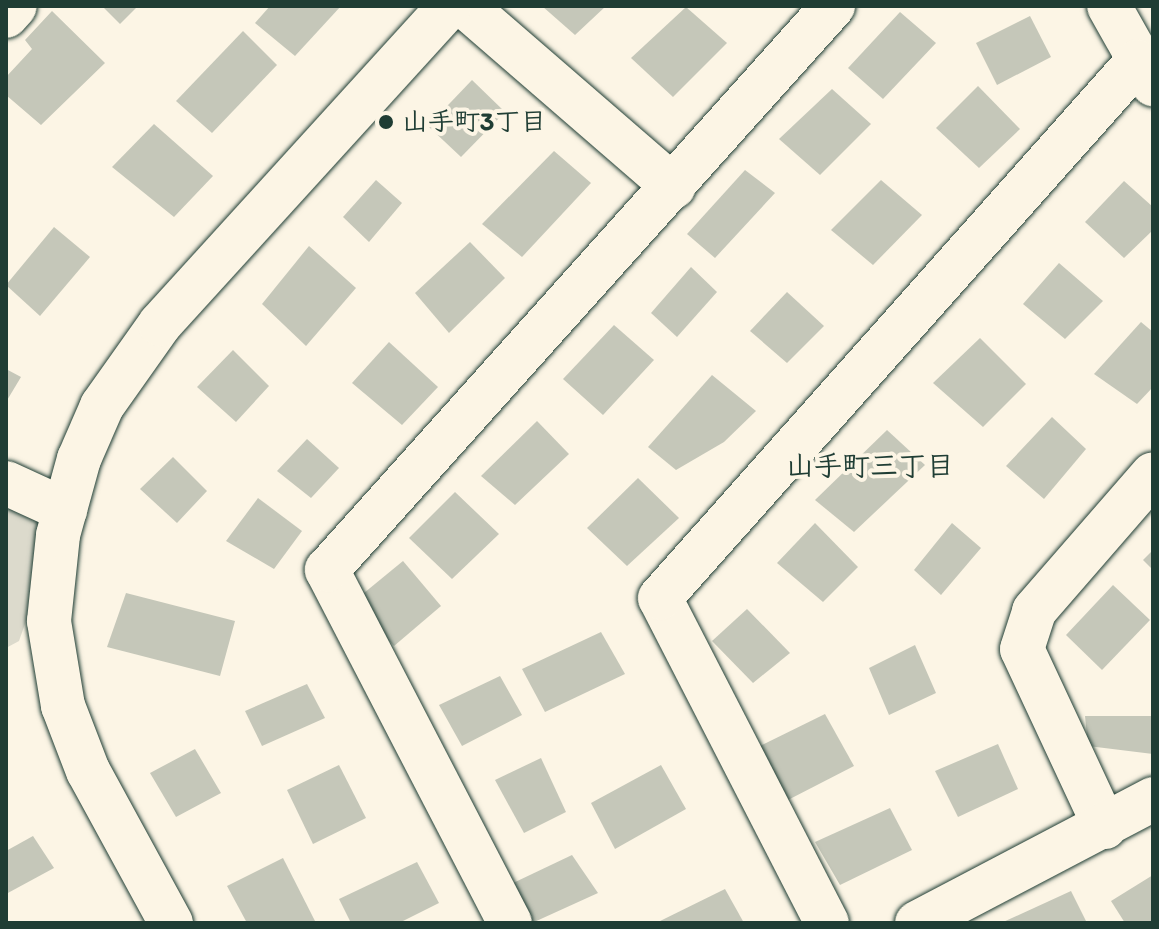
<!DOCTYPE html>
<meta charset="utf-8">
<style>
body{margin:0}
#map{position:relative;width:1159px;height:929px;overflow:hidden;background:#fcf5e5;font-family:Itim,"Klee One",sans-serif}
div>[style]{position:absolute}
.green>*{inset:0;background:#dcdacc}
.building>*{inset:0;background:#c5c7b9}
.roads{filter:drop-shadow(0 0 2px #1f3d34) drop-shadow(0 0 2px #1f3d34)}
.minor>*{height:44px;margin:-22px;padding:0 22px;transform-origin:22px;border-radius:22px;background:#fcf5e5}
.dots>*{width:22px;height:22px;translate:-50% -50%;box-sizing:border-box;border:4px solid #fcf5e5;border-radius:50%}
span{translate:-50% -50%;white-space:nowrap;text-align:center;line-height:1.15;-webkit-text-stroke:8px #fcf5e5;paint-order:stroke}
.poi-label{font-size:26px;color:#1f3d34;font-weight:700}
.left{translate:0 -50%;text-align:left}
.neighbourhood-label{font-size:28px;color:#1f3d34;font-weight:700}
.frame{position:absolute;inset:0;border:8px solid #1f3d34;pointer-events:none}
</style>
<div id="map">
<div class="green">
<div style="clip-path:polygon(6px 483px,65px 510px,19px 641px,6px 648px)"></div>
</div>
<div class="building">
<div style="clip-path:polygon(102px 6px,138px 6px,120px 24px)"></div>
<div style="clip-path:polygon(270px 6px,341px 6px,295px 56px,255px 23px)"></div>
<div style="clip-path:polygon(542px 6px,606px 6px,575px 35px)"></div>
<div style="clip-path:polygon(686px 7px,727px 43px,673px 97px,631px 58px)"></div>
<div style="clip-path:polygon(52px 11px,105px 63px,41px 125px,6px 95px,6px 77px,32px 49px,25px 40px)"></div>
<div style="clip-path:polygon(900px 12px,936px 43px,883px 99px,848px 68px)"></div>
<div style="clip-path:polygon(1030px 16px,1051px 57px,997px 85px,976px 43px)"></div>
<div style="clip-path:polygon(243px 31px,277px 65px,212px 133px,176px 101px)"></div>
<div style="clip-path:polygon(472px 80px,505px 112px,461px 157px,428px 126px)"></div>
<div style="clip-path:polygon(978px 86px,1020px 129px,979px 168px,936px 128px)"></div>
<div style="clip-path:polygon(832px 89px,871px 124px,820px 175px,779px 139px)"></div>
<div style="clip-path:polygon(154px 124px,213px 176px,174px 217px,112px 167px)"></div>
<div style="clip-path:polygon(554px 151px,591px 183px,522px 257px,482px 224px)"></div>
<div style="clip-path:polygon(745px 170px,775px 193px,715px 258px,687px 234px)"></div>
<div style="clip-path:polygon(376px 180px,402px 203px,369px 242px,343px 217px)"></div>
<div style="clip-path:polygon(881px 180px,922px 215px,873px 265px,831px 230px)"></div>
<div style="clip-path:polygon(1124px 181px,1153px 207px,1153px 230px,1124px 258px,1085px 222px)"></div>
<div style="clip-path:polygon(54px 227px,90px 257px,40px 316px,6px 285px)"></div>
<div style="clip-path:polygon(470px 242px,505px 278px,449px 333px,415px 293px)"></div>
<div style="clip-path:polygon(309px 246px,356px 288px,306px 346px,262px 304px)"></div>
<div style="clip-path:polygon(1059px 263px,1103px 301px,1065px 339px,1023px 304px)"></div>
<div style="clip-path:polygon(691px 267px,717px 292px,677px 337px,651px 313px)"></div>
<div style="clip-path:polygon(787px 292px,824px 326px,787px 363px,750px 331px)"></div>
<div style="clip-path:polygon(1141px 322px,1153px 332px,1153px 387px,1137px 404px,1094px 374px)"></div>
<div style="clip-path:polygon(614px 325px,654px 360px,603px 415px,563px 379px)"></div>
<div style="clip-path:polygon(980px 338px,1026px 384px,983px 427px,933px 383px)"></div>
<div style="clip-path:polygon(389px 342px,438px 387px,402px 425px,352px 383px)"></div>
<div style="clip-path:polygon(233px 350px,269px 386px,236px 422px,197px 387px)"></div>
<div style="clip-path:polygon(6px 369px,21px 377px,6px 402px)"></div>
<div style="clip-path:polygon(712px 375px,756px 411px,724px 442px,676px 470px,648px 447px)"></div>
<div style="clip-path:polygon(1052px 417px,1086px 449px,1044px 499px,1006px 466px)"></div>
<div style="clip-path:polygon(537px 421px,569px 454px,515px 505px,481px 476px)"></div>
<div style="clip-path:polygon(887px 430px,925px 465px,854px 532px,815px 500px)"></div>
<div style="clip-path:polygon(307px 439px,339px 468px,311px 498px,277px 471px)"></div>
<div style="clip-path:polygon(173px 457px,207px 491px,177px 523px,140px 489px)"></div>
<div style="clip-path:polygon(638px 478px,679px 518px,627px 566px,587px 528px)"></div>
<div style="clip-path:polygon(455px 492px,499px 534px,452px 579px,409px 538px)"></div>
<div style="clip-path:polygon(258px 498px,302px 531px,274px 569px,226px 541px)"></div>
<div style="clip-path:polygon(815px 523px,858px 567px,823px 602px,777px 563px)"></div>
<div style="clip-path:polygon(952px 523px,981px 548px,941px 595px,914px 570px)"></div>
<div style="clip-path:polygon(1153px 550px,1153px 570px,1143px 560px)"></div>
<div style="clip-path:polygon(403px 561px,441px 606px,394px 646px,353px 602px)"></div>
<div style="clip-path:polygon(1113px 585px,1150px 620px,1102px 670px,1066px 635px)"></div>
<div style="clip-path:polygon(126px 593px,235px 621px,220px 676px,107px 647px)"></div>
<div style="clip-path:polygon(747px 609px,790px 653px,753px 683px,712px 641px)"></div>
<div style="clip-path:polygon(601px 632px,625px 674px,545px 712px,522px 669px)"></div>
<div style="clip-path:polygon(915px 645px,936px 693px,889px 715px,869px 668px)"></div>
<div style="clip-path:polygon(500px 676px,522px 715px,462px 746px,439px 705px)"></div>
<div style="clip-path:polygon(307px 684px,325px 718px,262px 746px,245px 711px)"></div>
<div style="clip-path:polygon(825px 714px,854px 766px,784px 802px,754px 749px)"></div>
<div style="clip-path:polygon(1085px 716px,1153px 716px,1153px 754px,1088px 746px)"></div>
<div style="clip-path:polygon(998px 744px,1018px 789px,958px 817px,935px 771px)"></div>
<div style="clip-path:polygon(195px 749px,221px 793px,176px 817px,150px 773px)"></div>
<div style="clip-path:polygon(541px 758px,566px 812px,524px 833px,495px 780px)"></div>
<div style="clip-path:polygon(339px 765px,366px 818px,313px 844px,287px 790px)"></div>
<div style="clip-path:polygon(661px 765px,686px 809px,615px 849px,591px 803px)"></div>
<div style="clip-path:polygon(890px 808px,912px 850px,840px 885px,815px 842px)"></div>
<div style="clip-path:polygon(33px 836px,54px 868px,6px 894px,6px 851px)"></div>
<div style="clip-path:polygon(572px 855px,598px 893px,532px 923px,511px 884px)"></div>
<div style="clip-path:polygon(283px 858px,316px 923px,247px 923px,227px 886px)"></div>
<div style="clip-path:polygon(417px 862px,439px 903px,399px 923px,351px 923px,339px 899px)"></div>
<div style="clip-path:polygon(1153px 875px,1153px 923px,1125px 923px,1111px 901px)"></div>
<div style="clip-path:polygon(725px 889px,744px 923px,656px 923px)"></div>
<div style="clip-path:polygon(1071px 891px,1087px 923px,1001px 923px)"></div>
</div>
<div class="roads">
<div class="minor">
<div style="left:465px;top:6px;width:276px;rotate:40.9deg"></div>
<div style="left:1109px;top:6px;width:90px;rotate:60.6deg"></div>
<div style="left:6px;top:16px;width:13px;rotate:-48deg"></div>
<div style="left:6px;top:483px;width:65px;rotate:24.6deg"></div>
<div style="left:1105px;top:827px;width:196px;rotate:-115deg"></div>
<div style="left:1022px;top:649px;width:40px;rotate:-72deg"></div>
<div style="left:1034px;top:611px;width:181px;rotate:-49deg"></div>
<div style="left:171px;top:923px;width:173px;rotate:-118.6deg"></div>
<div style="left:88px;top:771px;width:70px;rotate:-111deg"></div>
<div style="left:63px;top:706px;width:86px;rotate:-99.4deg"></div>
<div style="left:49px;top:621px;width:86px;rotate:-84deg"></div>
<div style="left:58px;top:535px;width:79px;rotate:-74.6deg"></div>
<div style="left:79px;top:459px;width:58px;rotate:-66.5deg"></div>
<div style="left:102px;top:406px;width:100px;rotate:-54.7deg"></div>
<div style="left:160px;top:324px;width:430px;rotate:-47.7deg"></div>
<div style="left:510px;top:923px;width:398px;rotate:-117.4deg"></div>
<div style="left:327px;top:570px;width:758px;rotate:-48.1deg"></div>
<div style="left:827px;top:923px;width:365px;rotate:-117.2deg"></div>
<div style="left:660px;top:598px;width:718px;rotate:-48.33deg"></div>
<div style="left:917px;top:923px;width:267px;rotate:-27.7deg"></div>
</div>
</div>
<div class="dots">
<div style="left:386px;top:122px;background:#1f3d34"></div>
</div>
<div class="poi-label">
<span class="left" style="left:402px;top:122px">山手町3丁目</span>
</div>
<div class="neighbourhood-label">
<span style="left:870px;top:465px">山手町三丁目</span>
</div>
<div class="frame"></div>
</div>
